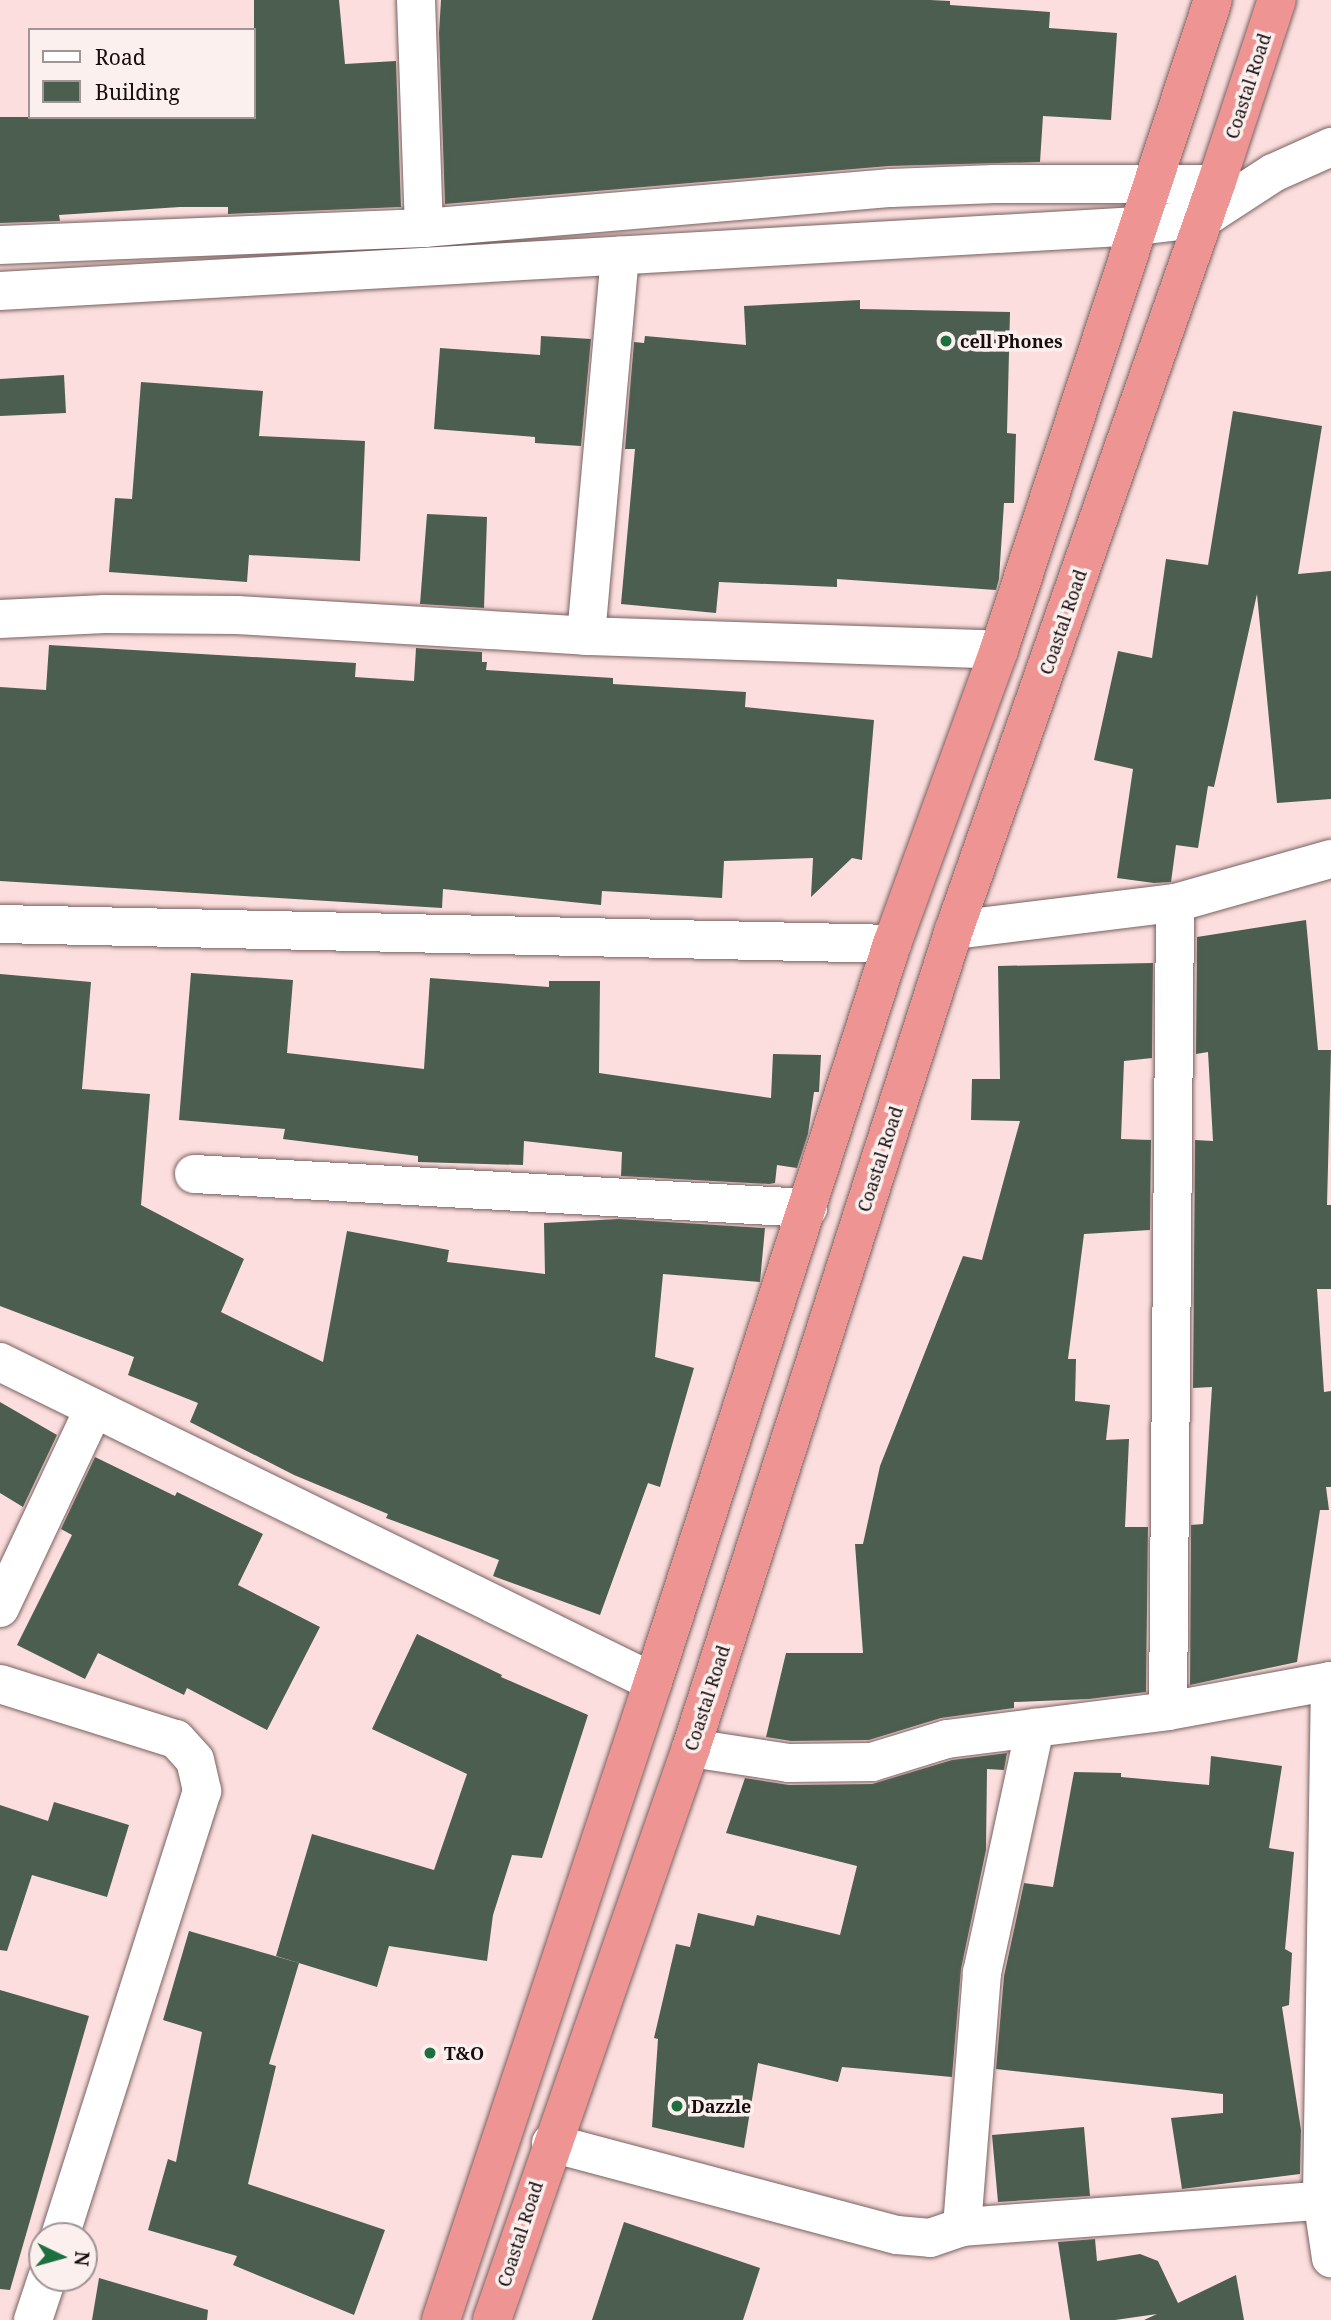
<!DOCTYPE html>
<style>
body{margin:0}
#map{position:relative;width:1331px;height:2320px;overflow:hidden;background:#fbdedd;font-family:"Noto Serif",serif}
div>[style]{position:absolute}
.building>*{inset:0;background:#4b5e50}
.roads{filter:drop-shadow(0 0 2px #796160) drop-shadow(0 0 2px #796160)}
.street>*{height:38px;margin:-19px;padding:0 19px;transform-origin:19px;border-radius:19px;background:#fff}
.secondary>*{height:38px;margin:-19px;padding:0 19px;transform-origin:19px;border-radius:19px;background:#fff}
.highway>*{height:38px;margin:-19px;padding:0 19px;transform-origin:19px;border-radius:19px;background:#ee9493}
.dots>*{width:19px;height:19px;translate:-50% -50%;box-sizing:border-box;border:4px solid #fcf0ef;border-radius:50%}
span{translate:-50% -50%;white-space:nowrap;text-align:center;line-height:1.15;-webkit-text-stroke:7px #fcf0ef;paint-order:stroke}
.street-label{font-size:18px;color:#160d0d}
.poi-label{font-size:18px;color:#160d0d;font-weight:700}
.left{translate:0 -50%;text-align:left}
.legend{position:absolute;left:28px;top:28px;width:228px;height:91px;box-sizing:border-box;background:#fcf0ef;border:2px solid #a09595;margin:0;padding:9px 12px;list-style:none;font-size:21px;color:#160d0d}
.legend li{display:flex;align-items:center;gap:14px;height:35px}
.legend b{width:35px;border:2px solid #a09595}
.north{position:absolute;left:28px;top:2222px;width:70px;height:70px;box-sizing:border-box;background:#fcf0ef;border:2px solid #a09595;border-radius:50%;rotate:95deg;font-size:19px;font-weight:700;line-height:28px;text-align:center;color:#160d0d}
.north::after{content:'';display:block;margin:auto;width:24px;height:32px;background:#1e6f3f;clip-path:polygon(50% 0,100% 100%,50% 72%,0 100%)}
</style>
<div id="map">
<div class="building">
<div style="clip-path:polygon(254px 0,339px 0,345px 64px,396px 61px,401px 207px,228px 214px,228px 207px,180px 207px,59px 215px,60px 221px,0 223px,0 117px,254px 117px)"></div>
<div style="clip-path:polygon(441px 0,930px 0,950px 1px,950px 5px,1050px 12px,1049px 28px,1117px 33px,1111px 120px,1043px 116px,1040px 162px,889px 166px,445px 204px,439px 33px)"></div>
<div style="clip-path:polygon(860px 300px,860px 309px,1010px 312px,1007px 433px,1016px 434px,1014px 503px,1004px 503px,999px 579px,996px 590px,837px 579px,837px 587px,719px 582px,716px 613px,621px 604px,635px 449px,625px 449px,634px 342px,644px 343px,645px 336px,746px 345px,744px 306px)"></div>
<div style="clip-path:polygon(541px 336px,591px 339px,581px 446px,535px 443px,535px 437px,434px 429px,440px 348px,540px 355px)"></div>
<div style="clip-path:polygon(64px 375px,66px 413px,0 416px,0 379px)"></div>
<div style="clip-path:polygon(141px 382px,263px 391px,259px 436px,365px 441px,360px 561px,249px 555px,247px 582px,109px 572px,115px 498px,132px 499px)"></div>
<div style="clip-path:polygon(1233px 411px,1322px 426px,1298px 574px,1331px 571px,1331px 799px,1277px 803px,1257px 594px,1214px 787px,1208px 786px,1198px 848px,1176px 845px,1171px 882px,1154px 883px,1117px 878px,1133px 769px,1094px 760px,1118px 651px,1152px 658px,1166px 559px,1208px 565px)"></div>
<div style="clip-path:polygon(427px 514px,487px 517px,484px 608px,420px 604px)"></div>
<div style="clip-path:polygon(49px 645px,356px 663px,355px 677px,414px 681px,416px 648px,482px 652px,482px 662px,487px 662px,486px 670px,613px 678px,613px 684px,746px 692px,745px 707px,874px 720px,862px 860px,852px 858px,811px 897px,813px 858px,724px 861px,722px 898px,602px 891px,601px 905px,443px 889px,442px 908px,0 881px,0 687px,46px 690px)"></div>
<div style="clip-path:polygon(1306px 920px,1318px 1050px,1331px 1050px,1327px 1205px,1331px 1205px,1331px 1289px,1317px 1289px,1324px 1392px,1331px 1391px,1331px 1487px,1326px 1487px,1329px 1510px,1320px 1510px,1297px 1662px,1190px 1685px,1191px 1525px,1203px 1524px,1212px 1387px,1193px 1388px,1195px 1140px,1213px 1141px,1208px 1052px,1196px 1054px,1197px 937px)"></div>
<div style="clip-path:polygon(1153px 963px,1152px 1058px,1124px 1061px,1121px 1139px,1151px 1140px,1150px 1230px,1084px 1234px,1068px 1359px,1076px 1359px,1075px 1401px,1110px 1405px,1106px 1440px,1129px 1439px,1125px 1527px,1148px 1527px,1146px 1692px,1089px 1699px,1014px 1702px,1014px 1708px,941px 1718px,869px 1740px,791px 1741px,766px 1737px,786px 1653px,863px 1653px,855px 1544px,863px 1544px,880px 1466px,963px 1256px,982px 1260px,1020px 1121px,971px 1120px,972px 1079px,1000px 1079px,998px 966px)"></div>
<div style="clip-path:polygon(191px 973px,293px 980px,287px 1053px,424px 1069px,430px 978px,549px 987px,549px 981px,600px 981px,599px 1073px,771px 1098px,773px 1054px,821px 1055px,819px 1092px,814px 1092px,808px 1134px,797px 1168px,777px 1165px,775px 1183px,769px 1184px,621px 1176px,622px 1152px,524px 1141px,523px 1165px,418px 1162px,418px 1156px,283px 1139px,285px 1129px,179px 1120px)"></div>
<div style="clip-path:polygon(0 974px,91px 982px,82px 1089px,150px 1094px,141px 1205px,244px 1259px,221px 1312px,323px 1362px,347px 1231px,449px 1250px,447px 1262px,545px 1274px,544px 1223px,619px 1219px,765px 1228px,760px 1282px,663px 1274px,655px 1357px,694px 1368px,660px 1487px,648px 1483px,600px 1615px,493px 1576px,499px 1560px,386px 1518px,388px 1514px,294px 1475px,190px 1422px,198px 1403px,128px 1375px,134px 1357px,0 1306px)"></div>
<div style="clip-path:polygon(0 1402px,57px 1435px,23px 1507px,0 1493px)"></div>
<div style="clip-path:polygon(95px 1457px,175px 1496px,177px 1492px,263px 1534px,238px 1585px,320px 1627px,267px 1730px,187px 1688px,184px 1695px,98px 1653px,85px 1679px,17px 1645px,72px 1535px,61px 1529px)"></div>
<div style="clip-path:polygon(417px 1634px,502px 1675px,501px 1677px,588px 1715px,542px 1858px,512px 1855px,493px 1915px,487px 1961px,389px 1946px,377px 1987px,276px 1956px,312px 1834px,434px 1870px,467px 1774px,372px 1729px)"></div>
<div style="clip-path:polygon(1007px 1753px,1004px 1770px,987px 1769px,986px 1850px,961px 1969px,952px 2077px,842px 2067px,838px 2082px,758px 2063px,744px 2148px,652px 2127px,658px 2039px,654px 2038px,676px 1944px,690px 1947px,698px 1913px,754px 1926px,757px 1915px,840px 1935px,857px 1866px,726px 1833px,745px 1778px,789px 1785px,872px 1784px,952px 1760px)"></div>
<div style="clip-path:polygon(1211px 1756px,1282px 1766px,1269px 1848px,1294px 1852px,1285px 1949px,1292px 1953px,1289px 2005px,1282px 2007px,1301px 2130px,1300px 2174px,1182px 2189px,1171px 2118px,1223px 2113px,1223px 2094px,996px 2069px,1004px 1976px,1024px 1883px,1053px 1887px,1074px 1772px,1121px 1773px,1121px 1777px,1209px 1785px)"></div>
<div style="clip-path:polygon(54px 1802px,129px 1825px,107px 1897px,32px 1875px,7px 1951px,0 1950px,0 1805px,48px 1821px)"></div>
<div style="clip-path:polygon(189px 1931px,299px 1963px,269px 2064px,276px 2066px,248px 2184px,385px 2230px,354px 2315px,233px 2265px,237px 2256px,148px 2230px,168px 2159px,176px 2162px,202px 2032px,163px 2020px)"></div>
<div style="clip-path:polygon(0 1990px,89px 2016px,10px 2290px,0 2289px)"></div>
<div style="clip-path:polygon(1084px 2127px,1090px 2196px,998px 2202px,992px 2135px)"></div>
<div style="clip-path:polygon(624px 2222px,760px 2268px,743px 2320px,592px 2320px)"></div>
<div style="clip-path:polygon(1095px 2239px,1097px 2261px,1140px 2254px,1158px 2261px,1178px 2303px,1236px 2275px,1244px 2320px,1144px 2320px,1157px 2314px,1115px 2320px,1070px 2320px,1058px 2242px)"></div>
<div style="clip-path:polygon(99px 2278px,208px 2310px,207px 2320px,92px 2320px)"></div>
</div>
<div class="roads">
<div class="street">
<div style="left:416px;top:0;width:228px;rotate:88deg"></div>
<div style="left:1204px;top:218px;width:82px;rotate:-33.1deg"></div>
<div style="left:1273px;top:173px;width:64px;rotate:-24.1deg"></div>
<div style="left:0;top:619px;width:105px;rotate:-2.7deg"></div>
<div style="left:105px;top:614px;width:132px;rotate:0.4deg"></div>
<div style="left:237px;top:615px;width:350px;rotate:3.4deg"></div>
<div style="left:586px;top:636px;width:413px;rotate:1.9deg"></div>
<div style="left:586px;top:636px;width:382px;rotate:-84.9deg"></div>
<div style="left:0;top:924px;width:892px;rotate:1.28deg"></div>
<div style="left:954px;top:930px;width:223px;rotate:-7deg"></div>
<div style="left:1175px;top:903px;width:162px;rotate:-15.8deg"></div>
<div style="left:194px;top:1174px;width:615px;rotate:3.17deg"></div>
<div style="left:0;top:1362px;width:727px;rotate:26.11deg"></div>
<div style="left:0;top:1608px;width:219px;rotate:-64.8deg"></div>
<div style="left:1330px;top:1681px;width:517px;rotate:90.89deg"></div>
<div style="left:1322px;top:2198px;width:61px;rotate:81.5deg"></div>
<div style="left:0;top:1684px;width:184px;rotate:17.4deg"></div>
<div style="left:176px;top:1739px;width:28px;rotate:48deg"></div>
<div style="left:195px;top:1760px;width:32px;rotate:77deg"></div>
<div style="left:202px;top:1791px;width:467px;rotate:107.7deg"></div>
<div style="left:1168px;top:1711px;width:808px;rotate:-89.5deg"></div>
<div style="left:691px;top:1748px;width:99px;rotate:8.7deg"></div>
<div style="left:789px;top:1763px;width:83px;rotate:-0.7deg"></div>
<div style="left:872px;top:1762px;width:78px;rotate:-17deg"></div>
<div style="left:947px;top:1739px;width:223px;rotate:-7.2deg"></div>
<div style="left:1168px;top:1711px;width:166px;rotate:-10.4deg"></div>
<div style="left:551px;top:2143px;width:358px;rotate:14.9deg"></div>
<div style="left:897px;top:2235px;width:33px;rotate:5deg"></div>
<div style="left:930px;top:2238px;width:34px;rotate:-19deg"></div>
<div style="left:962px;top:2227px;width:370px;rotate:-4.2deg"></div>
<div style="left:962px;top:2227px;width:255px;rotate:-85.5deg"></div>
<div style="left:982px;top:1973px;width:251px;rotate:-77.8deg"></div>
<div style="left:33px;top:2320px;width:44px;rotate:-71.6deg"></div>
</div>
<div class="secondary">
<div style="left:0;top:245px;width:424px;rotate:-2.3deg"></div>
<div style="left:424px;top:228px;width:469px;rotate:-4.9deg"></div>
<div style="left:891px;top:188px;width:104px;rotate:-2.2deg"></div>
<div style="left:995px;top:184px;width:221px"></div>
<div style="left:0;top:291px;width:1140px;rotate:-3.27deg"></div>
<div style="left:1138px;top:226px;width:66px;rotate:-6.9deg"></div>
</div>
<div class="highway">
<div style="left:441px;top:2320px;width:672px;rotate:-71.62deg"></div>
<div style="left:653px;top:1682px;width:776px;rotate:-72.06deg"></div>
<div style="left:892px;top:944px;width:313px;rotate:-70deg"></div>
<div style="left:999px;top:650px;width:684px;rotate:-71.78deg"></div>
<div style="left:492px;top:2320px;width:606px;rotate:-70.82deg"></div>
<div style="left:691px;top:1748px;width:859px;rotate:-72.18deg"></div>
<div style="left:954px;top:930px;width:791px;rotate:-70.65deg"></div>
<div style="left:1216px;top:184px;width:194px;rotate:-71.7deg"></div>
</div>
</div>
<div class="dots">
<div style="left:946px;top:341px;background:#1e6f3f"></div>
<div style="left:430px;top:2053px;background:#1e6f3f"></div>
<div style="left:677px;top:2106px;background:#1e6f3f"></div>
</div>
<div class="street-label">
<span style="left:1248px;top:86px;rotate:-72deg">Coastal Road</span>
<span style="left:1063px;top:622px;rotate:-71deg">Coastal Road</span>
<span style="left:880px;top:1159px;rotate:-72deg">Coastal Road</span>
<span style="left:707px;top:1698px;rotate:-72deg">Coastal Road</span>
<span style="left:520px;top:2234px;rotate:-72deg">Coastal Road</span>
</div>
<div class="poi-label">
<span class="left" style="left:960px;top:341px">cell Phones</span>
<span class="left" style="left:444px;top:2053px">T&amp;O</span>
<span class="left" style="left:691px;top:2106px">Dazzle</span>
</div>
<ul class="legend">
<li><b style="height:9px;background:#fff"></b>Road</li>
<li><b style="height:19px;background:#4b5e50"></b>Building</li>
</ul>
<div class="north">N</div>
</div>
